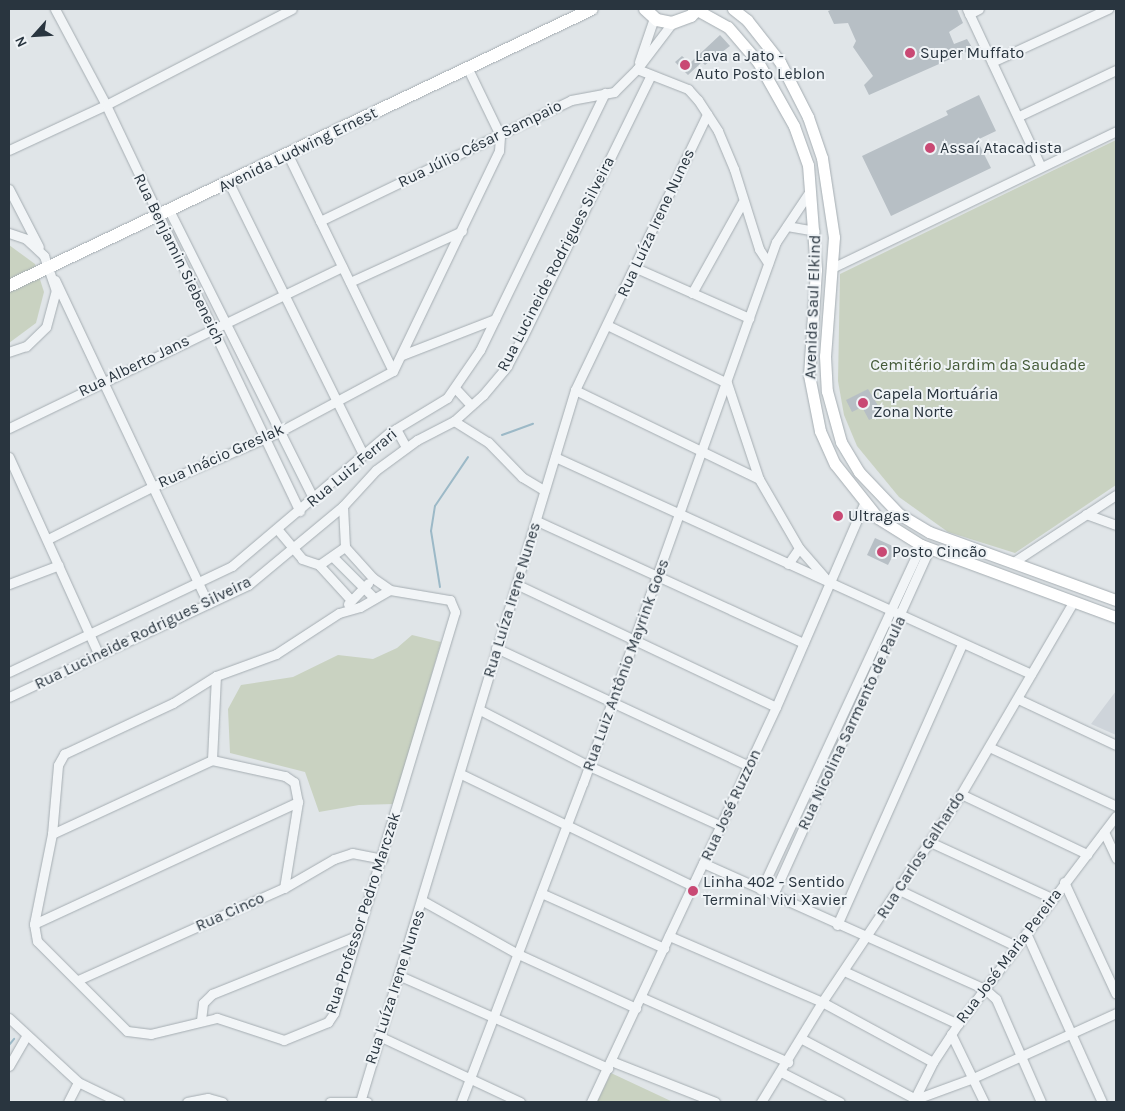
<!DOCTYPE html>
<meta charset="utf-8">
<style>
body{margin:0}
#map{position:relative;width:1125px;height:1111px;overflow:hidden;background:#e0e5e8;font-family:Karla,sans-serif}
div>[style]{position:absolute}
.built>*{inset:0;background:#ced4da}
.green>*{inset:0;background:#c9d2c1}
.stream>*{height:2px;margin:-1px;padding:0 1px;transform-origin:1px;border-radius:1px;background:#9cb9c7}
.building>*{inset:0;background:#b7bfc5}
.roads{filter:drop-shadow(0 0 1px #a5adb2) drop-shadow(0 0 1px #a5adb2)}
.minor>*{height:9px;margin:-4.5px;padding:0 4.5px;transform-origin:4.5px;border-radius:4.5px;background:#f2f5f7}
.major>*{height:11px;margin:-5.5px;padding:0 5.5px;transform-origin:5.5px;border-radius:5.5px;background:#fff}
.highway>*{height:12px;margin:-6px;padding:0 6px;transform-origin:6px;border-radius:6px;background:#fff}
.dots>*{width:14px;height:14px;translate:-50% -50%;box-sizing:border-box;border:2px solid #eff3f6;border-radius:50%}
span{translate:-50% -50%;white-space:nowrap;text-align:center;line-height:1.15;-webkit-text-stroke:4px #eff3f6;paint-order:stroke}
.poi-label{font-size:16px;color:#29353f}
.left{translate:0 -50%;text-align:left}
.street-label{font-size:16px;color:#29353f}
.park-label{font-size:16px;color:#445a37}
.frame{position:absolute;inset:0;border:10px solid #29353f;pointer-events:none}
.north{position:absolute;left:10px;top:10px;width:50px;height:50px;-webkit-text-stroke:4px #eff3f6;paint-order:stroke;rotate:244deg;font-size:14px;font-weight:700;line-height:20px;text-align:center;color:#29353f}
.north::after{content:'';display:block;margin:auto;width:18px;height:22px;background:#29353f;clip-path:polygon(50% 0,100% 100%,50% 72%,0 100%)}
</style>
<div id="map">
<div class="built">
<div style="clip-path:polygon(1116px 691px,1116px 735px,1091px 724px)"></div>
</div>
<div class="green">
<div style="clip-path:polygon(1116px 140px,1116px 485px,1015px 553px,948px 532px,899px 497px,857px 446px,844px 415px,838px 381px,840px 274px)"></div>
<div style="clip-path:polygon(9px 245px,35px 264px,44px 292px,36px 323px,9px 343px)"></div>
<div style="clip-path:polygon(412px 635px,441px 642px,394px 804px,359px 805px,319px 812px,305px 772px,230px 753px,228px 709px,241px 685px,293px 677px,338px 655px,373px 659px,397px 648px)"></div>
<div style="clip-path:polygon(611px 1073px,673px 1102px,597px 1102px)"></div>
</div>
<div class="stream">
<div style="left:502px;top:435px;width:33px;rotate:-20deg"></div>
<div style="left:440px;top:587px;width:57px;rotate:-99.1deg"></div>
<div style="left:431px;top:531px;width:25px;rotate:-81deg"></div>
<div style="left:435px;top:506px;width:59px;rotate:-56deg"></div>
<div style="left:9px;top:1045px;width:8px;rotate:-50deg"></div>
</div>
<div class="building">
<div style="clip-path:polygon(833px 9px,957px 9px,963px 23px,949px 32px,954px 44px,967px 39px,973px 49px,869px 95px,864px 85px,873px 76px,853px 47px,856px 41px,848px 23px,834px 24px,828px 11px)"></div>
<div style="clip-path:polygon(720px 35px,730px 46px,705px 65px,702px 62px,688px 75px,675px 62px,682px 56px,690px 63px)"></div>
<div style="clip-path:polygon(979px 95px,996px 131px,977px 140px,991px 168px,891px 216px,862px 156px,948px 115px,946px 111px)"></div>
<div style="clip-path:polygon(868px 389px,883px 414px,869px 420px,862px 407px,852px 412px,846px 400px)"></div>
<div style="clip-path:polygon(875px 538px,897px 548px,888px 565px,867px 555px)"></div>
</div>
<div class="roads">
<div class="minor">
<div style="left:55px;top:9px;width:109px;rotate:62deg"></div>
<div style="left:106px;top:105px;width:450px;rotate:64.5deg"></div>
<div style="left:967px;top:9px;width:174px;rotate:64.9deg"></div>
<div style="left:969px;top:14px;width:11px;rotate:-27deg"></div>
<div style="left:639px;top:62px;width:46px;rotate:-71.2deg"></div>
<div style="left:992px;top:62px;width:128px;rotate:-24.6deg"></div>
<div style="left:637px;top:69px;width:55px;rotate:21.4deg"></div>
<div style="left:688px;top:89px;width:15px;rotate:48deg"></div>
<div style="left:698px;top:100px;width:37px;rotate:57deg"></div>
<div style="left:718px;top:131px;width:41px;rotate:67.2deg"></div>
<div style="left:734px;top:169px;width:84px;rotate:72.6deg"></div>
<div style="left:759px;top:249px;width:17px;rotate:57deg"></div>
<div style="left:1019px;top:116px;width:107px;rotate:-25.4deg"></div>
<div style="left:9px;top:150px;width:107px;rotate:-24.9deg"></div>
<div style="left:106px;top:105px;width:209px;rotate:-27.3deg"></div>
<div style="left:288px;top:155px;width:240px;rotate:64.1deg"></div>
<div style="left:229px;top:183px;width:302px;rotate:63.7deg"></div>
<div style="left:9px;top:189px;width:65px;rotate:62.7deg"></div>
<div style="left:170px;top:212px;width:322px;rotate:63.4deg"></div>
<div style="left:320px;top:221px;width:279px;rotate:-25.7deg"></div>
<div style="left:571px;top:100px;width:44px;rotate:-10.5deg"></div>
<div style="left:614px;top:92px;width:33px;rotate:-45deg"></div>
<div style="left:637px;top:69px;width:58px;rotate:-52.7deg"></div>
<div style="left:787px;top:226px;width:28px;rotate:10deg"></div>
<div style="left:9px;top:233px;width:18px;rotate:19deg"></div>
<div style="left:26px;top:239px;width:25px;rotate:43deg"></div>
<div style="left:44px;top:256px;width:36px;rotate:71deg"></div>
<div style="left:56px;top:290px;width:38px;rotate:105deg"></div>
<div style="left:46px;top:327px;width:28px;rotate:136deg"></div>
<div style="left:26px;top:346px;width:18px;rotate:161deg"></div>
<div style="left:834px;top:267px;width:313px;rotate:-25.7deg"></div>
<div style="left:636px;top:268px;width:124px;rotate:23.9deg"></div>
<div style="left:55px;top:280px;width:358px;rotate:64.7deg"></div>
<div style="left:350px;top:282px;width:123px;rotate:-24.5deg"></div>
<div style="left:692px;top:293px;width:103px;rotate:-60.9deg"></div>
<div style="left:607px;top:325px;width:133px;rotate:25.8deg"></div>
<div style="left:727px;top:383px;width:101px;rotate:71.6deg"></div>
<div style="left:759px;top:479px;width:80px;rotate:59.9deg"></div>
<div style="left:799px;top:548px;width:43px;rotate:48.8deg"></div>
<div style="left:402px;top:355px;width:100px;rotate:-21.2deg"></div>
<div style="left:393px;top:371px;width:244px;rotate:-64.3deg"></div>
<div style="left:499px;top:151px;width:16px;rotate:-86deg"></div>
<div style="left:500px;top:135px;width:73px;rotate:-115.9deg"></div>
<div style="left:455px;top:388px;width:23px;rotate:47deg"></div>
<div style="left:575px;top:390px;width:204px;rotate:25.8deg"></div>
<div style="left:454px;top:421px;width:40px;rotate:32deg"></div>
<div style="left:488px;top:442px;width:49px;rotate:45.8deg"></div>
<div style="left:522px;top:477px;width:26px;rotate:31deg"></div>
<div style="left:9px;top:428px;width:370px;rotate:-25.8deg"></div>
<div style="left:396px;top:429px;width:21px;rotate:61deg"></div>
<div style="left:9px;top:457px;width:217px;rotate:65.6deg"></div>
<div style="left:555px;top:457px;width:523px;rotate:24.51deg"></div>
<div style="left:343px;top:506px;width:41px;rotate:87.2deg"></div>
<div style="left:345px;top:547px;width:42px;rotate:47.9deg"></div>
<div style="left:373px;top:578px;width:21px;rotate:35deg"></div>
<div style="left:1086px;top:514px;width:32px;rotate:20deg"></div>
<div style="left:537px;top:521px;width:293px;rotate:24.6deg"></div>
<div style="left:278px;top:530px;width:38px;rotate:50deg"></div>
<div style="left:302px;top:559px;width:18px;rotate:19deg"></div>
<div style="left:319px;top:565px;width:47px;rotate:47.6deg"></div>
<div style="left:48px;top:539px;width:116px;rotate:-26.6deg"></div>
<div style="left:152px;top:487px;width:138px;rotate:-23.4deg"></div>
<div style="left:279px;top:432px;width:129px;rotate:-28.2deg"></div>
<div style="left:334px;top:558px;width:57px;rotate:45deg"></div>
<div style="left:1012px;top:563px;width:124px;rotate:-33.2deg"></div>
<div style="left:788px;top:564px;width:19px;rotate:-55deg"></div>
<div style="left:319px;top:565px;width:32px;rotate:-35deg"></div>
<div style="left:9px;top:584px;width:53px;rotate:-20.8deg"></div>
<div style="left:518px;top:585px;width:285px;rotate:25.3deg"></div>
<div style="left:390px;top:590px;width:61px;rotate:9.5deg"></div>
<div style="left:450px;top:600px;width:13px;rotate:67deg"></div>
<div style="left:455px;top:612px;width:419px;rotate:106.8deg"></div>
<div style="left:334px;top:1013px;width:11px;rotate:124deg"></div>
<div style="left:328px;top:1022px;width:48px;rotate:157.8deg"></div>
<div style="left:284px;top:1040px;width:71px;rotate:-161.8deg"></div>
<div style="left:217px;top:1018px;width:68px;rotate:166.4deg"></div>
<div style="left:151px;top:1034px;width:24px;rotate:-173deg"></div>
<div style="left:127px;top:1031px;width:127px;rotate:-135deg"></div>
<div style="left:37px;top:941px;width:17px;rotate:-100deg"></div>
<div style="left:34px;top:924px;width:92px;rotate:-78.7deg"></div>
<div style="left:52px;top:834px;width:69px;rotate:-85deg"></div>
<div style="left:58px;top:765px;width:13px;rotate:-61deg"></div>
<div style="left:64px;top:754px;width:120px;rotate:-25.1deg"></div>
<div style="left:173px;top:703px;width:51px;rotate:-32.1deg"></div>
<div style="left:216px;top:676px;width:64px;rotate:-20.1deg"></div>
<div style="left:276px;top:654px;width:75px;rotate:-33.1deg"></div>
<div style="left:339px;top:613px;width:22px;rotate:-16deg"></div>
<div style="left:360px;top:607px;width:34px;rotate:-30deg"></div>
<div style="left:348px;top:604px;width:29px;rotate:-46deg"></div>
<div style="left:496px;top:648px;width:279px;rotate:25deg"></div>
<div style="left:9px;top:672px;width:247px;rotate:-25.4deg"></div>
<div style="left:232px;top:566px;width:206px;rotate:-40.3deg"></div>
<div style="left:389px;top:433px;width:68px;rotate:-31.1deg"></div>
<div style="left:447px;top:398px;width:58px;rotate:-55.5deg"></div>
<div style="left:480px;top:350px;width:286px;rotate:-64.1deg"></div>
<div style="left:9px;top:697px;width:264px;rotate:-25.1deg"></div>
<div style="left:248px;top:585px;width:124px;rotate:-39.7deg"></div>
<div style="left:343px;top:506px;width:49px;rotate:-47.5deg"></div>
<div style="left:376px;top:470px;width:51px;rotate:-36.2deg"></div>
<div style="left:417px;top:440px;width:42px;rotate:-27.2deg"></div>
<div style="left:454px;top:421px;width:39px;rotate:-42deg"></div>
<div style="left:483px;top:395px;width:38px;rotate:-50deg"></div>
<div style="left:507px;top:366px;width:32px;rotate:-62deg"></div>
<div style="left:522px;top:338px;width:291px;rotate:-63.9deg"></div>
<div style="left:1018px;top:699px;width:108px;rotate:25.1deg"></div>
<div style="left:480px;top:710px;width:123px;rotate:27.2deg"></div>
<div style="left:589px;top:766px;width:145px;rotate:24.4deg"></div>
<div style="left:989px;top:747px;width:140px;rotate:24.9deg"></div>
<div style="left:212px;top:760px;width:75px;rotate:12.4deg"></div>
<div style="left:285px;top:776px;width:11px;rotate:34deg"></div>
<div style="left:294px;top:782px;width:20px;rotate:79deg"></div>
<div style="left:298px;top:802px;width:87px;rotate:99.2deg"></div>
<div style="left:212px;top:760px;width:84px;rotate:-87.3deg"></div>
<div style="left:461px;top:774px;width:258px;rotate:25.8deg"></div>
<div style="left:961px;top:794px;width:140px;rotate:25.5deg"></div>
<div style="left:1104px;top:832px;width:29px;rotate:65deg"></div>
<div style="left:52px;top:834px;width:176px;rotate:-24.8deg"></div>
<div style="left:930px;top:842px;width:134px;rotate:24.7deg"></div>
<div style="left:703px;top:863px;width:309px;rotate:24.1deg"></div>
<div style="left:985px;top:989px;width:15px;rotate:42deg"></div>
<div style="left:996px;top:999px;width:112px;rotate:66.4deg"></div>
<div style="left:1064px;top:882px;width:123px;rotate:65.1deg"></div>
<div style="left:761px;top:890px;width:380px;rotate:-65.1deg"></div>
<div style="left:899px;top:890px;width:130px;rotate:25.6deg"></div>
<div style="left:541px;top:893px;width:135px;rotate:24.1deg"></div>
<div style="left:773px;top:895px;width:380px;rotate:-65.7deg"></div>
<div style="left:423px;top:901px;width:109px;rotate:29.2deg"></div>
<div style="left:518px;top:954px;width:130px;rotate:24.6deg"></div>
<div style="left:34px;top:924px;width:291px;rotate:-24.8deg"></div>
<div style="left:837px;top:925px;width:308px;rotate:-66deg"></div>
<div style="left:1026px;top:933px;width:185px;rotate:65.8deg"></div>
<div style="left:669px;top:936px;width:167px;rotate:23.3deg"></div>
<div style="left:822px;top:1002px;width:126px;rotate:28.4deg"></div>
<div style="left:844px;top:971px;width:126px;rotate:24.9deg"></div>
<div style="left:398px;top:975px;width:230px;rotate:23.9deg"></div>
<div style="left:78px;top:980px;width:226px;rotate:-24.1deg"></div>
<div style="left:284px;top:888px;width:58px;rotate:-30.1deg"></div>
<div style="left:334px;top:859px;width:19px;rotate:-18deg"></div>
<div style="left:352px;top:853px;width:31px;rotate:11deg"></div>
<div style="left:641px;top:997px;width:161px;rotate:23.9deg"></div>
<div style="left:9px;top:1018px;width:94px;rotate:42.8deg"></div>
<div style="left:78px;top:1082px;width:46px;rotate:26deg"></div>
<div style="left:201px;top:1020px;width:17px;rotate:-83deg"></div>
<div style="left:203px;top:1003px;width:13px;rotate:-45deg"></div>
<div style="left:212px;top:994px;width:155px;rotate:-21.9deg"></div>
<div style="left:951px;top:1034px;width:76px;rotate:64.1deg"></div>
<div style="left:379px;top:1036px;width:156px;rotate:25.1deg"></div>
<div style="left:802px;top:1039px;width:129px;rotate:27.8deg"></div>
<div style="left:611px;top:1061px;width:112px;rotate:21.5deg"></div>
<div style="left:9px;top:1066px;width:34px;rotate:-60deg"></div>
<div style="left:781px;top:1072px;width:66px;rotate:27deg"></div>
<div style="left:916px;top:1099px;width:61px;rotate:-20.2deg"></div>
<div style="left:973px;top:1078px;width:157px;rotate:-24.4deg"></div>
<div style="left:68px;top:1102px;width:22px;rotate:-63deg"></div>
<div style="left:187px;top:1102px;width:21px;rotate:-11deg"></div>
<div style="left:208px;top:1098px;width:15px;rotate:16deg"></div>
<div style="left:330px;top:1102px;width:37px"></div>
<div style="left:360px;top:1102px;width:744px;rotate:-73.2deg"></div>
<div style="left:575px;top:390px;width:306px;rotate:-64.4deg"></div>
<div style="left:461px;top:1102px;width:342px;rotate:-69.1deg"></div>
<div style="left:583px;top:783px;width:574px;rotate:-70.37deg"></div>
<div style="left:776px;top:242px;width:61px;rotate:-56.3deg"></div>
<div style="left:591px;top:1102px;width:436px;rotate:-64.9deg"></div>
<div style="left:776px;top:707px;width:221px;rotate:-66.6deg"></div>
<div style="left:761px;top:1102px;width:117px;rotate:-58.6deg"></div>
<div style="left:822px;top:1002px;width:250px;rotate:-56.2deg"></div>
<div style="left:961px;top:794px;width:222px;rotate:-59.7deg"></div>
<div style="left:913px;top:1102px;width:45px;rotate:-63.4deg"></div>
<div style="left:933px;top:1062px;width:45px;rotate:-56.7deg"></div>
<div style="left:958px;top:1024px;width:261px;rotate:-52.8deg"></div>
</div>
<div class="major">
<div style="left:733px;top:9px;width:18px;rotate:38deg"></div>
<div style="left:747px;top:20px;width:53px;rotate:51.8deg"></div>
<div style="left:780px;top:62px;width:62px;rotate:63deg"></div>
<div style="left:808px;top:117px;width:43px;rotate:71.1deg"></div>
<div style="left:822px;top:158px;width:80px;rotate:81.4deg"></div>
<div style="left:834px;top:237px;width:119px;rotate:94.3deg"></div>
<div style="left:825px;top:356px;width:35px;rotate:87deg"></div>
<div style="left:827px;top:391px;width:53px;rotate:74.6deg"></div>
<div style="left:841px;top:442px;width:35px;rotate:59deg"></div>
<div style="left:859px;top:472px;width:58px;rotate:46.4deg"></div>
<div style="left:899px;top:514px;width:35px;rotate:31deg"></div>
<div style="left:929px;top:532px;width:199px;rotate:20deg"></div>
<div style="left:697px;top:10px;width:35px;rotate:29deg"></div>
<div style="left:728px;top:27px;width:46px;rotate:49.4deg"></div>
<div style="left:758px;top:62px;width:73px;rotate:60.6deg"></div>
<div style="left:794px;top:126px;width:41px;rotate:70.3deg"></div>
<div style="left:808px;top:165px;width:105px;rotate:85.6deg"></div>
<div style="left:816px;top:270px;width:105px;rotate:93.8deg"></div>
<div style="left:809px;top:375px;width:57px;rotate:78.9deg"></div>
<div style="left:820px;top:431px;width:36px;rotate:66deg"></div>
<div style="left:835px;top:464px;width:69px;rotate:51.5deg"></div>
<div style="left:878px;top:518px;width:51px;rotate:32.1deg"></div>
<div style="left:921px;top:545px;width:208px;rotate:20.3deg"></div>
</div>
<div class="highway">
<div style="left:645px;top:9px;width:16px;rotate:43deg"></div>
<div style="left:657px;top:20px;width:15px;rotate:11deg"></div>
<div style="left:672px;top:23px;width:20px;rotate:-20deg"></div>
<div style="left:691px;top:16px;width:10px;rotate:-45deg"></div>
<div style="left:9px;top:286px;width:645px;rotate:-25.41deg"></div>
</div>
</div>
<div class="dots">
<div style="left:910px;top:53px;background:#c94974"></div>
<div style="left:685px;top:65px;background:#c94974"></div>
<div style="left:930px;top:148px;background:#c94974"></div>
<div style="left:863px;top:403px;background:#c94974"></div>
<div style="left:838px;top:516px;background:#c94974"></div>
<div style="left:882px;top:552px;background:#c94974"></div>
<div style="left:693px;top:891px;background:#c94974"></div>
</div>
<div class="poi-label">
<span class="left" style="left:920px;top:53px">Super Muffato</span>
<span class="left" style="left:695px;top:65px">Lava a Jato -<br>Auto Posto Leblon</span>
<span class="left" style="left:940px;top:148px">Assaí Atacadista</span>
<span class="left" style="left:873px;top:403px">Capela Mortuária<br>Zona Norte</span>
<span class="left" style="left:848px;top:516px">Ultragas</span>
<span class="left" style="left:892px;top:552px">Posto Cincão</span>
<span class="left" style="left:703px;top:891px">Linha 402 - Sentido<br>Terminal Vivi Xavier</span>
</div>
<div class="street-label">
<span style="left:480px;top:144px;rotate:-26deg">Rua Júlio César Sampaio</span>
<span style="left:298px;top:150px;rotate:-26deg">Avenida Ludwing Ernest</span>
<span style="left:656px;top:223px;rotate:-65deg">Rua Luíza Irene Nunes</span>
<span style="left:179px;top:259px;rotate:64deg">Rua Benjamin Siebeneich</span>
<span style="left:556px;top:264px;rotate:-63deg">Rua Lucineide Rodrigues Silveira</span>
<span style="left:813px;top:307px;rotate:-88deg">Avenida Saul Elkind</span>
<span style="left:134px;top:366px;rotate:-26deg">Rua Alberto Jans</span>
<span style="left:221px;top:456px;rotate:-24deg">Rua Inácio Greslak</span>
<span style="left:352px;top:468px;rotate:-40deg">Rua Luiz Ferrari</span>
<span style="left:512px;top:600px;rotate:-73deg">Rua Luíza Irene Nunes</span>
<span style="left:143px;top:633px;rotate:-26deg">Rua Lucineide Rodrigues Silveira</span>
<span style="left:626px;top:665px;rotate:-70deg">Rua Luiz Antônio Mayrink Goes</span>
<span style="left:852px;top:723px;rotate:-65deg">Rua Nicolina Sarmento de Paula</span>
<span style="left:731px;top:805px;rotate:-65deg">Rua José Ruzzon</span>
<span style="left:921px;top:855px;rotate:-57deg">Rua Carlos Galhardo</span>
<span style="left:230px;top:912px;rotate:-24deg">Rua Cinco</span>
<span style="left:363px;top:913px;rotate:-72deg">Rua Professor Pedro Marczak</span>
<span style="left:1009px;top:956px;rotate:-53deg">Rua José Maria Pereira</span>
<span style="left:395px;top:987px;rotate:-72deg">Rua Luíza Irene Nunes</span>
</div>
<div class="park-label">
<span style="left:978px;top:365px">Cemitério Jardim da Saudade</span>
</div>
<div class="frame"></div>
<div class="north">N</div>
</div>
